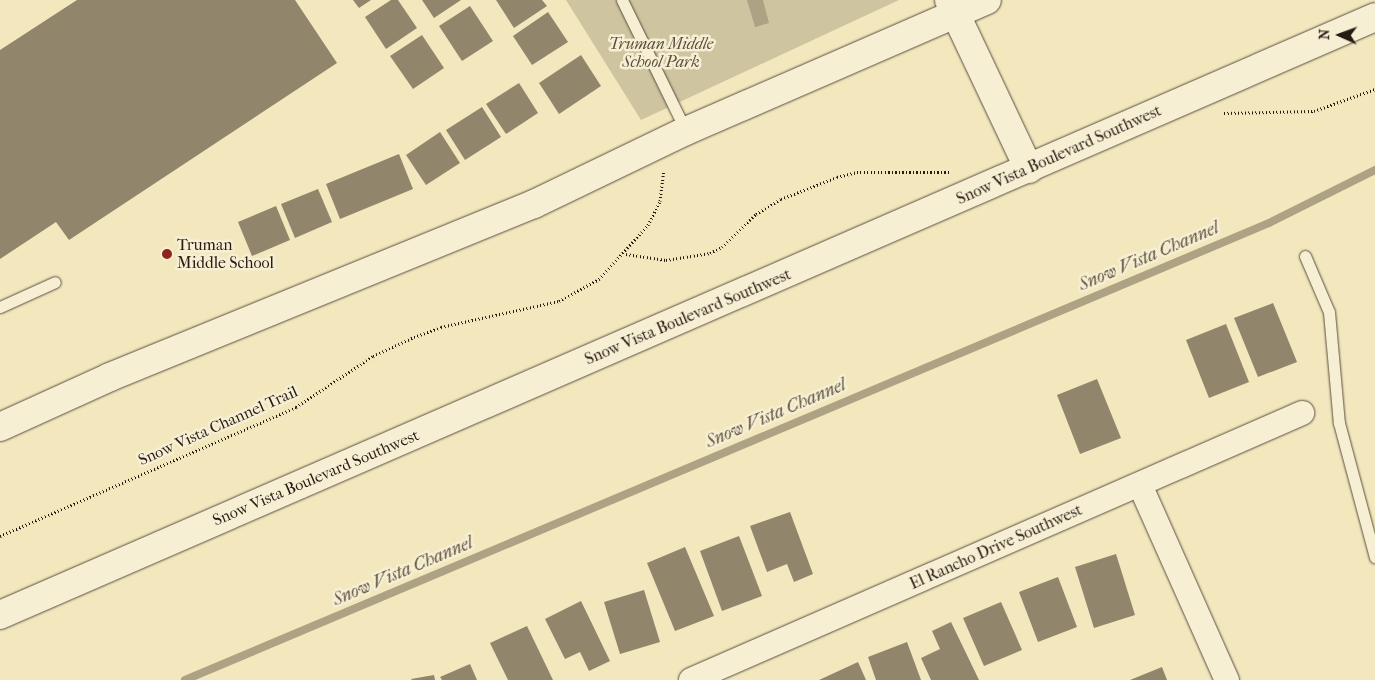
<!DOCTYPE html>
<style>
body{margin:0}
#map{position:relative;width:1375px;height:680px;overflow:hidden;background:#f2e7bd;font-family:"IM FELL French Canon",serif}
div>[style]{position:absolute}
.green>*{inset:0;background:#cfc4a0}
.water>*{inset:0;background:#ada283}
.stream>*{height:8px;margin:-4px;padding:0 4px;transform-origin:4px;border-radius:4px;background:#ada283}
.building>*{inset:0;background:#91856b}
.path>*{height:3px;margin-top:-1.5px;transform-origin:0;background:repeating-linear-gradient(90deg,#271b13 0 1px,transparent 0 3.5px)}
.roads{filter:drop-shadow(0 0 1px #5a4e3e) drop-shadow(0 0 1px #5a4e3e)}
.service>*{height:11px;margin:-5.5px;padding:0 5.5px;transform-origin:5.5px;border-radius:5.5px;background:#f7efd4}
.minor>*{height:24px;margin:-12px;padding:0 12px;transform-origin:12px;border-radius:12px;background:#f7efd4}
.tertiary>*{height:28px;margin:-14px;padding:0 14px;transform-origin:14px;border-radius:14px;background:#f7efd4}
.secondary>*{height:28px;margin:-14px;padding:0 14px;transform-origin:14px;border-radius:14px;background:#f7efd4}
.dots>*{width:14px;height:14px;translate:-50% -50%;box-sizing:border-box;border:2px solid #f7efd4;border-radius:50%}
span{translate:-50% -50%;white-space:nowrap;text-align:center;line-height:1.15;-webkit-text-stroke:5px #f7efd4;paint-order:stroke}
.park-label{font-size:16px;color:#594e3d;font-style:italic}
.street-label{font-size:16px;color:#271b13}
.poi-label{font-size:16px;color:#271b13}
.left{translate:0 -50%;text-align:left}
.water-label{font-size:18px;color:#5d5140;font-style:italic}
.north{position:absolute;left:1315px;top:10px;width:50px;height:50px;-webkit-text-stroke:4px #f7efd4;paint-order:stroke;rotate:272deg;font-size:14px;font-weight:700;line-height:20px;text-align:center;color:#271b13}
.north::after{content:'';display:block;margin:auto;width:18px;height:22px;background:#271b13;clip-path:polygon(50% 0,100% 100%,50% 72%,0 100%)}
</style>
<div id="map">
<div class="green">
<div style="clip-path:polygon(566px 0,899px 0,641px 120px)"></div>
</div>
<div class="water">
<div style="clip-path:polygon(747px 0,763px 0,769px 23px,755px 27px)"></div>
</div>
<div class="stream">
<div style="left:185px;top:680px;width:1176px;rotate:-22.86deg"></div>
<div style="left:1269px;top:223px;width:119px;rotate:-26.6deg"></div>
</div>
<div class="building">
<div style="clip-path:polygon(77px 0,295px 0,337px 63px,69px 240px,56px 222px,0 259px,0 50px)"></div>
<div style="clip-path:polygon(353px 0,371px 0,359px 8px)"></div>
<div style="clip-path:polygon(391px 0,398px 0,417px 28px,386px 49px,365px 17px)"></div>
<div style="clip-path:polygon(422px 0,461px 0,434px 18px)"></div>
<div style="clip-path:polygon(496px 0,542px 0,547px 6px,514px 28px)"></div>
<div style="clip-path:polygon(470px 6px,493px 41px,462px 61px,439px 26px)"></div>
<div style="clip-path:polygon(548px 12px,568px 42px,532px 65px,513px 36px)"></div>
<div style="clip-path:polygon(422px 35px,444px 68px,413px 89px,390px 56px)"></div>
<div style="clip-path:polygon(581px 55px,601px 86px,559px 114px,539px 83px)"></div>
<div style="clip-path:polygon(519px 83px,538px 113px,506px 134px,486px 104px)"></div>
<div style="clip-path:polygon(482px 107px,501px 137px,465px 160px,446px 130px)"></div>
<div style="clip-path:polygon(440px 132px,460px 163px,426px 185px,406px 155px)"></div>
<div style="clip-path:polygon(399px 154px,413px 189px,340px 219px,326px 184px)"></div>
<div style="clip-path:polygon(318px 189px,332px 222px,295px 238px,281px 204px)"></div>
<div style="clip-path:polygon(276px 206px,290px 240px,252px 256px,238px 222px)"></div>
<div style="clip-path:polygon(1273px 303px,1297px 362px,1258px 377px,1234px 318px)"></div>
<div style="clip-path:polygon(1226px 324px,1249px 382px,1209px 398px,1186px 340px)"></div>
<div style="clip-path:polygon(1097px 379px,1121px 438px,1080px 454px,1057px 395px)"></div>
<div style="clip-path:polygon(790px 512px,813px 574px,794px 582px,787px 564px,767px 572px,750px 526px)"></div>
<div style="clip-path:polygon(739px 536px,762px 596px,722px 611px,700px 551px)"></div>
<div style="clip-path:polygon(685px 547px,714px 616px,675px 631px,647px 563px)"></div>
<div style="clip-path:polygon(1116px 554px,1135px 615px,1094px 628px,1075px 567px)"></div>
<div style="clip-path:polygon(1058px 577px,1077px 627px,1038px 642px,1019px 592px)"></div>
<div style="clip-path:polygon(644px 590px,660px 642px,620px 654px,604px 602px)"></div>
<div style="clip-path:polygon(581px 601px,610px 661px,589px 671px,580px 652px,565px 659px,545px 619px)"></div>
<div style="clip-path:polygon(1001px 602px,1022px 650px,984px 666px,963px 618px)"></div>
<div style="clip-path:polygon(951px 622px,979px 680px,931px 680px,921px 658px,940px 649px,932px 631px)"></div>
<div style="clip-path:polygon(527px 626px,553px 680px,508px 680px,490px 643px)"></div>
<div style="clip-path:polygon(907px 642px,921px 680px,876px 680px,868px 657px)"></div>
<div style="clip-path:polygon(858px 662px,866px 680px,819px 680px)"></div>
<div style="clip-path:polygon(470px 664px,477px 680px,442px 680px,440px 677px)"></div>
<div style="clip-path:polygon(1162px 667px,1167px 680px,1130px 680px)"></div>
<div style="clip-path:polygon(434px 675px,435px 680px,412px 680px,411px 679px)"></div>
</div>
<div class="path">
<div style="left:1224px;top:113px;width:90px;rotate:-1.3deg"></div>
<div style="left:1314px;top:111px;width:65px;rotate:-19.8deg"></div>
<div style="left:626px;top:254px;width:40px;rotate:8.5deg"></div>
<div style="left:666px;top:260px;width:45px;rotate:-9deg"></div>
<div style="left:710px;top:253px;width:13px;rotate:-27deg"></div>
<div style="left:722px;top:247px;width:47px;rotate:-44.1deg"></div>
<div style="left:756px;top:214px;width:29px;rotate:-31deg"></div>
<div style="left:781px;top:199px;width:60px;rotate:-21.4deg"></div>
<div style="left:837px;top:177px;width:21px;rotate:-14deg"></div>
<div style="left:857px;top:172px;width:93px"></div>
<div style="left:0;top:536px;width:323px;rotate:-23.5deg"></div>
<div style="left:296px;top:407px;width:92px;rotate:-33.5deg"></div>
<div style="left:373px;top:356px;width:45px;rotate:-24.9deg"></div>
<div style="left:414px;top:337px;width:29px;rotate:-20deg"></div>
<div style="left:441px;top:327px;width:121px;rotate:-12.4deg"></div>
<div style="left:559px;top:301px;width:46px;rotate:-28.8deg"></div>
<div style="left:599px;top:279px;width:73px;rotate:-47.8deg"></div>
<div style="left:648px;top:225px;width:27px;rotate:-63deg"></div>
<div style="left:660px;top:201px;width:31px;rotate:-83deg"></div>
</div>
<div class="roads">
<div class="service">
<div style="left:622px;top:0;width:146px;rotate:64deg"></div>
<div style="left:1305px;top:256px;width:61px;rotate:66.8deg"></div>
<div style="left:1329px;top:312px;width:111px;rotate:84.9deg"></div>
<div style="left:1339px;top:423px;width:139px;rotate:75deg"></div>
<div style="left:0;top:307px;width:60px;rotate:-24.4deg"></div>
</div>
<div class="minor">
<div style="left:1140px;top:485px;width:214px;rotate:66deg"></div>
<div style="left:691px;top:680px;width:667px;rotate:-23.6deg"></div>
</div>
<div class="tertiary">
<div style="left:949px;top:0;width:187px;rotate:64.7deg"></div>
</div>
<div class="secondary">
<div style="left:0;top:427px;width:121px;rotate:-24.4deg"></div>
<div style="left:110px;top:377px;width:458px;rotate:-22.2deg"></div>
<div style="left:534px;top:204px;width:169px;rotate:-25.7deg"></div>
<div style="left:686px;top:131px;width:328px;rotate:-23.5deg"></div>
<div style="left:0;top:615px;width:1499px;rotate:-23.5deg"></div>
</div>
</div>
<div class="dots">
<div style="left:167px;top:254px;background:#8f2418"></div>
</div>
<div class="park-label">
<span style="left:661px;top:53px">Truman Middle<br>School Park</span>
</div>
<div class="street-label">
<span style="left:1059px;top:155px;rotate:-24deg">Snow Vista Boulevard Southwest</span>
<span style="left:688px;top:317px;rotate:-23deg">Snow Vista Boulevard Southwest</span>
<span style="left:218px;top:426px;rotate:-24deg">Snow Vista Channel Trail</span>
<span style="left:316px;top:478px;rotate:-23deg">Snow Vista Boulevard Southwest</span>
<span style="left:996px;top:547px;rotate:-24deg">El Rancho Drive Southwest</span>
</div>
<div class="poi-label">
<span class="left" style="left:177px;top:254px">Truman<br>Middle School</span>
</div>
<div class="water-label">
<span style="left:1149px;top:257px;rotate:-23deg">Snow Vista Channel</span>
<span style="left:776px;top:414px;rotate:-23deg">Snow Vista Channel</span>
<span style="left:403px;top:572px;rotate:-23deg">Snow Vista Channel</span>
</div>
<div class="north">N</div>
</div>
